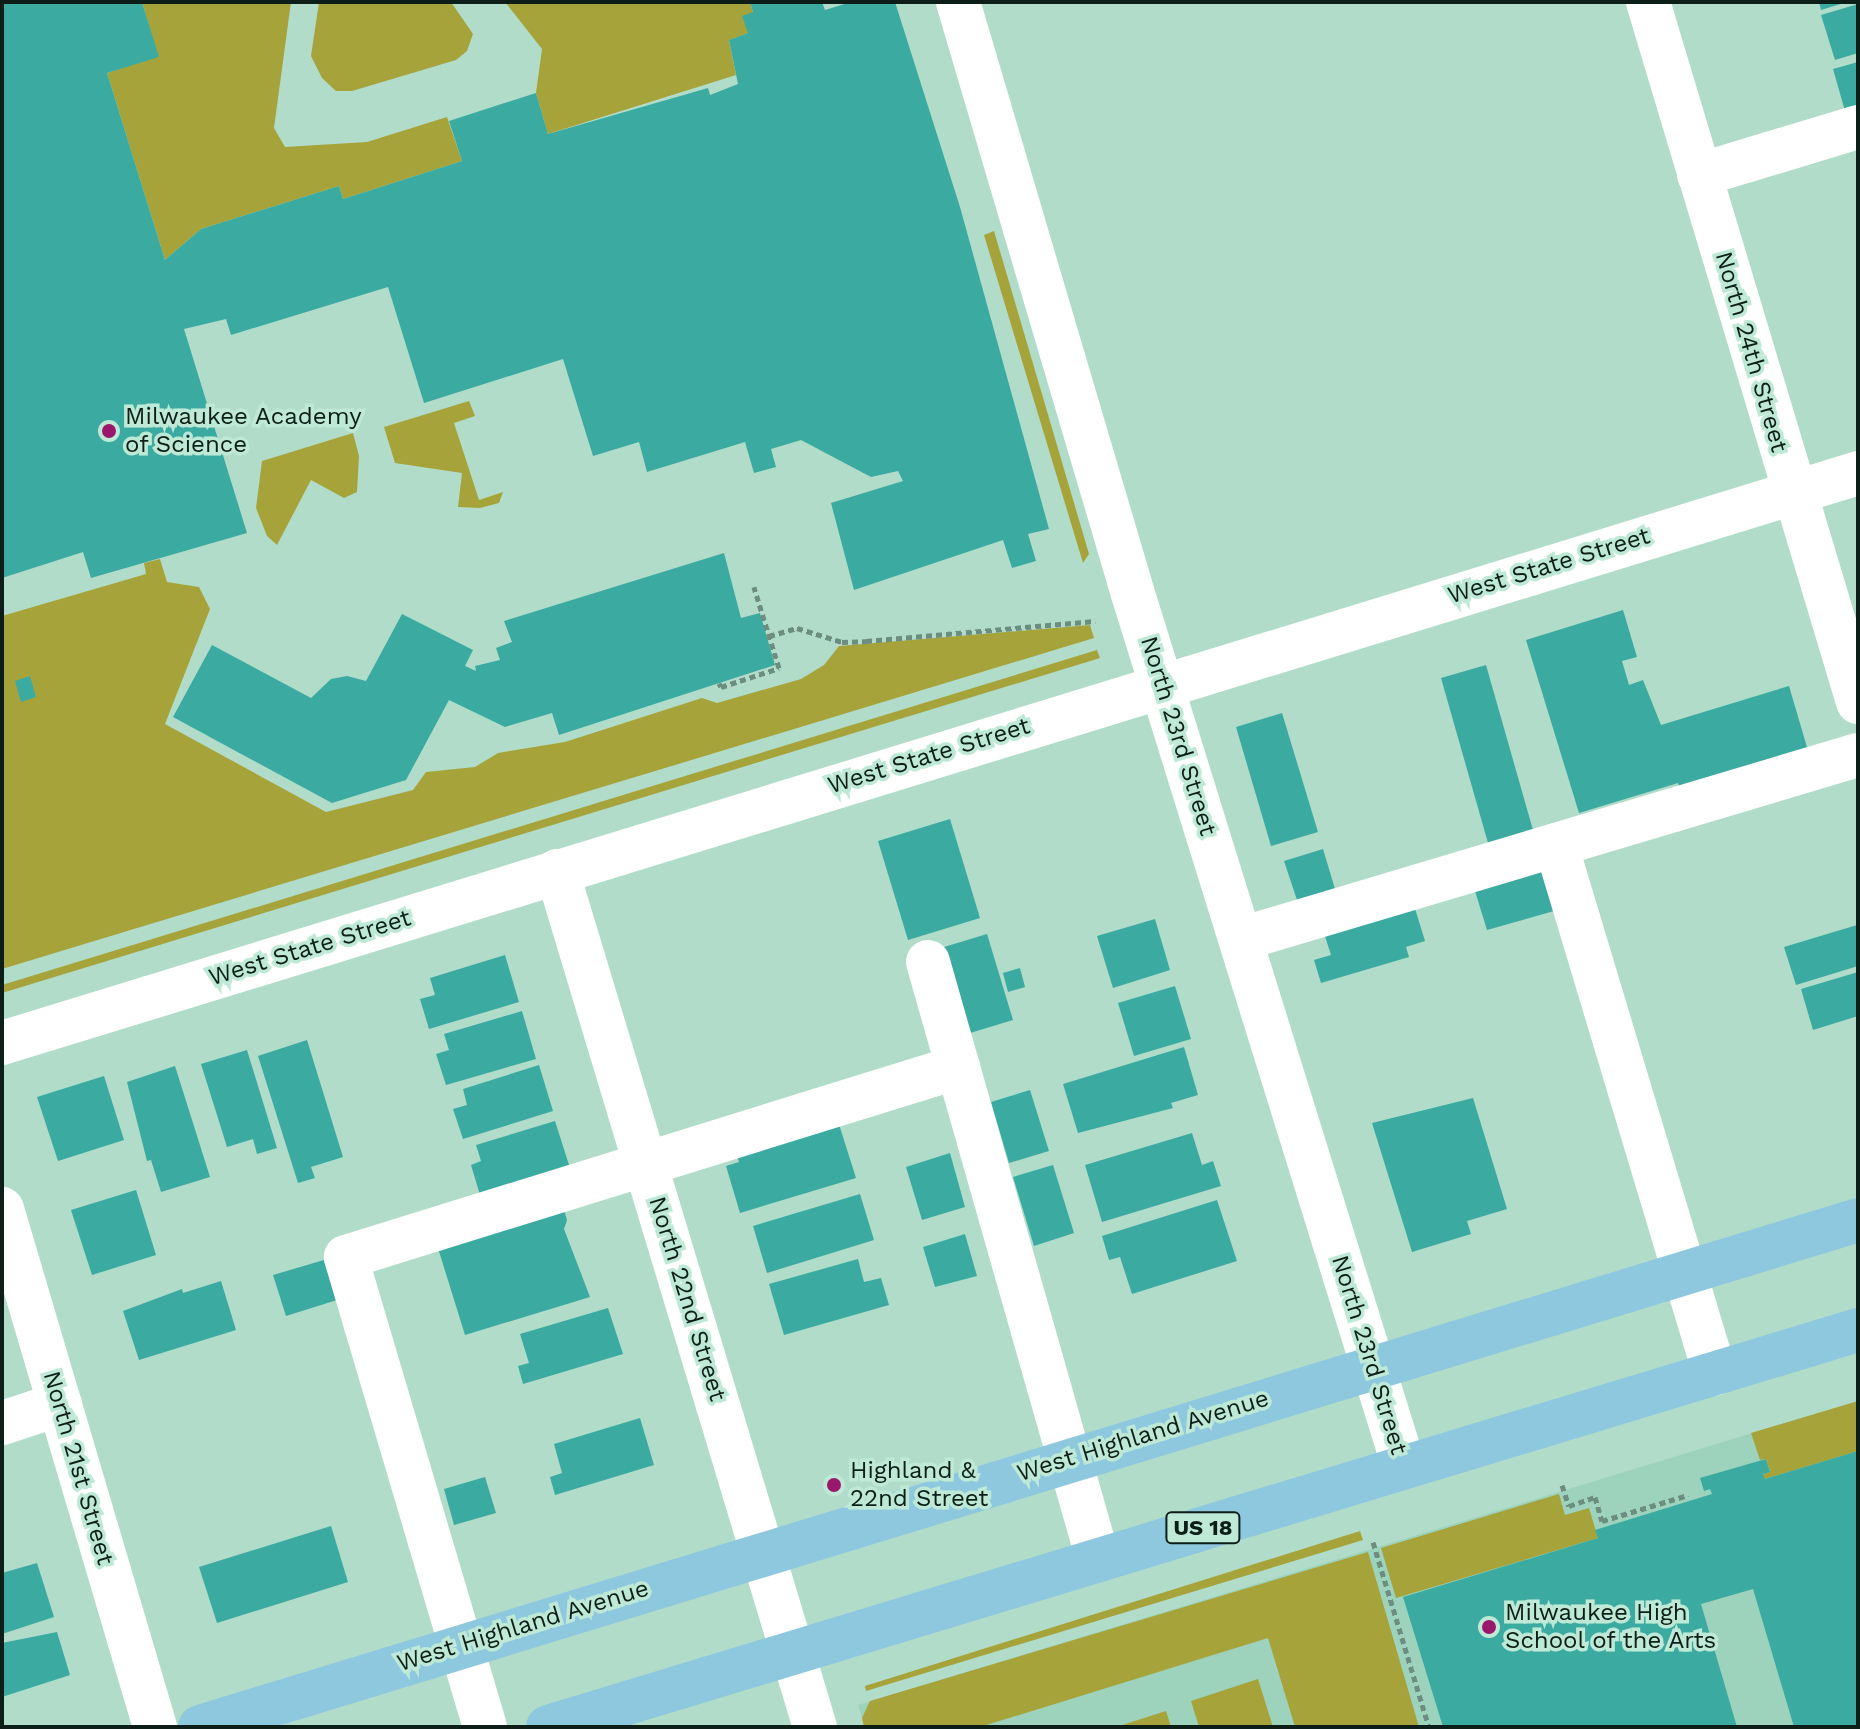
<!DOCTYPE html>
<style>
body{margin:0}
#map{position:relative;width:1860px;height:1729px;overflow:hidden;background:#b0dcc9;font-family:"Work Sans",sans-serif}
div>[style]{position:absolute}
.built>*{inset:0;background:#9dd2bc}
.green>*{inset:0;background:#a7a33b}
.building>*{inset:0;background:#3baaa1}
.path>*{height:5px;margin-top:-2.5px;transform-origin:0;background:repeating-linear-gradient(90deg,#6c8d7f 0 6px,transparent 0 10px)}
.minor>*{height:44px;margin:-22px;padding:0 22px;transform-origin:22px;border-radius:22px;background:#fff}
.major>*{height:44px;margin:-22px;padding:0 22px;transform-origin:22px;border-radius:22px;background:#8ec8df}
.dots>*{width:22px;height:22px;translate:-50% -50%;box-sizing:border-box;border:4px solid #bde9d6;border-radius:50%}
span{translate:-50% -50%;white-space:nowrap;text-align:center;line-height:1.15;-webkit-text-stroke:7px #bde9d6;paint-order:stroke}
.shield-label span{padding:2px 6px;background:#bde9d6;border:2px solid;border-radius:6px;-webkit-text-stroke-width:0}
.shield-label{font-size:22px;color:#0d1e18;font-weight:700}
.street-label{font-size:24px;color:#0d1e18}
.poi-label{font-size:24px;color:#0d1e18}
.left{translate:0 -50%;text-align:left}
.frame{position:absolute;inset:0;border:4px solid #0d1e18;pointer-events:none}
</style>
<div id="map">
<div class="built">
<div style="clip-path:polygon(1858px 1401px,1858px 1727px,865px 1727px,858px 1705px)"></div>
</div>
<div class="green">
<div style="clip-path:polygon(142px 2px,291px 2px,274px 128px,285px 147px,367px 142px,447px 117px,462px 161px,343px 199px,339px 186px,201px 229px,165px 260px,107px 73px,158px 56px)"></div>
<div style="clip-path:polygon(319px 2px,451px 2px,473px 34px,467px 51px,456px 60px,352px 91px,336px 91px,322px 78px,311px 56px)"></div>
<div style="clip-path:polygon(505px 2px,750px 2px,753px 12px,748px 33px,729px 40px,736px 75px,548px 134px,536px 93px,542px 49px)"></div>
<div style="clip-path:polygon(994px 231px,1089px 554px,1083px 563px,984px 235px)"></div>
<div style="clip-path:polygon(469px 401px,475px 416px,454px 423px,479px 500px,503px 492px,499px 503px,480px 508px,458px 507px,462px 473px,395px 463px,384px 427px)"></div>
<div style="clip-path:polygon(353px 433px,359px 456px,357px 492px,344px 498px,311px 480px,277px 545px,267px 536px,256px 508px,262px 461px)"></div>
<div style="clip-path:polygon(160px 559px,167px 582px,199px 587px,210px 609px,165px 724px,326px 812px,413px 790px,426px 772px,475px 767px,498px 753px,565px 742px,702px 698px,717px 703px,801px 679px,824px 665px,839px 646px,1090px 625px,1094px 638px,2px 969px,2px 616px,146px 574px,144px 563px)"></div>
<div style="clip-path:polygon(1097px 650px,1100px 658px,2px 993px,2px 985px)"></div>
<div style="clip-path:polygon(1858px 1401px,1858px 1451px,1765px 1479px,1763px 1474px,1770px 1471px,1766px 1459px,1760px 1460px,1751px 1433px)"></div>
<div style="clip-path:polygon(1559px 1494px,1565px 1515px,1589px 1508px,1598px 1538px,1396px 1598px,1381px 1548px)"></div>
<div style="clip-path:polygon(1360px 1531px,1363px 1540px,866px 1691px,865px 1686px)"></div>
<div style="clip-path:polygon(1368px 1552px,1419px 1727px,1295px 1727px,1268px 1638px,980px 1727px,864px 1727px,862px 1718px,870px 1701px)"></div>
<div style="clip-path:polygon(1258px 1679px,1273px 1727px,1199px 1727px,1191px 1701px)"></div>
<div style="clip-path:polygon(1166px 1711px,1171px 1727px,1116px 1727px)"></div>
</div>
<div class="building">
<div style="clip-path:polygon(2px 2px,142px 2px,159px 57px,107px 73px,165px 260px,201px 229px,339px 186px,343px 199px,462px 161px,449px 121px,536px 93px,548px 134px,708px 88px,710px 95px,738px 84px,729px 40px,748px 33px,742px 16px,753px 12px,750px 2px,822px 2px,825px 10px,851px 2px,895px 2px,960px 207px,1049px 529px,1028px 534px,1036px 561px,1012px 568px,1003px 540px,854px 590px,831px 503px,903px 481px,898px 471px,871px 477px,801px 440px,771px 449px,776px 467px,754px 473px,745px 442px,647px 472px,639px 442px,593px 456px,563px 359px,424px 403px,388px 287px,231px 335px,226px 319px,184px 329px,247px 533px,91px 578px,83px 552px,2px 578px)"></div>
<div style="clip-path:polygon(1819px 2px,1844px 2px,1844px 3px,1821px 10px)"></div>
<div style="clip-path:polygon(1858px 4px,1858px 53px,1835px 60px,1821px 15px)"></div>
<div style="clip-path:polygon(1858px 62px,1858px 107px,1845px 111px,1833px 69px)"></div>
<div style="clip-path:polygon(724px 553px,741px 618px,760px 613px,775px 665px,559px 735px,552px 713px,505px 727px,449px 700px,406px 780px,332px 803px,173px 717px,212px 645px,311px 698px,331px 679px,347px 676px,366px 681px,402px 614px,473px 650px,465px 666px,476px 671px,475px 666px,500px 660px,496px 648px,512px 642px,504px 621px)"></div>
<div style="clip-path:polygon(1623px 610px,1637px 657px,1622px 661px,1629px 685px,1643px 680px,1661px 725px,1789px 686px,1809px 754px,1681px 793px,1678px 783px,1579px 813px,1526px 640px)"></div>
<div style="clip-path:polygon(1486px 665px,1535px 837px,1490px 850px,1441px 678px)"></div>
<div style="clip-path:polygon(30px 676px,36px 697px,21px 702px,15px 681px)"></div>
<div style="clip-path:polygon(1282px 713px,1318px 832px,1271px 846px,1236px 727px)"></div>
<div style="clip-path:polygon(950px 819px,980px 918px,908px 940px,878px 841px)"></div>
<div style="clip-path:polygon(1323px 849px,1335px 889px,1297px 900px,1284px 861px)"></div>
<div style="clip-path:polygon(1549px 869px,1561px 909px,1487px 930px,1475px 891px)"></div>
<div style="clip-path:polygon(1413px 902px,1425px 941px,1406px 947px,1409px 957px,1321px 983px,1314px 960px,1331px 955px,1323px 930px)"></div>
<div style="clip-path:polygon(1155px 919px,1170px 970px,1113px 988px,1097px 936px)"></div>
<div style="clip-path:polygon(1857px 925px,1858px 966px,1796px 985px,1784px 947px)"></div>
<div style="clip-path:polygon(987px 934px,1013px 1020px,970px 1033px,944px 947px)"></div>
<div style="clip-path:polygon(505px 955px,519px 1002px,429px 1029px,420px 999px,435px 995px,430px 978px)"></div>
<div style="clip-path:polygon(1020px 968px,1025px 987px,1008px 992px,1003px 973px)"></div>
<div style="clip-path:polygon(1858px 972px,1858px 1016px,1813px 1030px,1801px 989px)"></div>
<div style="clip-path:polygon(1175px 986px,1191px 1039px,1134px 1056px,1118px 1003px)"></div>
<div style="clip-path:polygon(522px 1011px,536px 1059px,446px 1085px,436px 1054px,449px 1050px,444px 1034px)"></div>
<div style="clip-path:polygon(307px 1040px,343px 1157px,311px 1167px,315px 1178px,298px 1183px,258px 1056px)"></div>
<div style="clip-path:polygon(1184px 1047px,1198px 1095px,1171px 1103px,1173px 1108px,1078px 1133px,1063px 1084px)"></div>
<div style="clip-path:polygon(247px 1050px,277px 1148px,257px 1154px,253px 1139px,227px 1147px,201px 1064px)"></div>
<div style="clip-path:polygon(539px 1065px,553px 1111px,463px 1139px,453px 1109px,467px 1105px,463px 1089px)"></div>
<div style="clip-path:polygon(175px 1066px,210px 1177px,161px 1192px,151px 1160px,147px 1161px,127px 1082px)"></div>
<div style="clip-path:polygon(104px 1076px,124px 1140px,58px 1161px,37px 1097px)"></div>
<div style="clip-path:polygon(1030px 1090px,1049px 1151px,1009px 1163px,991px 1102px)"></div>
<div style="clip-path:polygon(1473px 1098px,1507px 1209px,1467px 1221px,1471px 1234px,1412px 1252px,1372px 1123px)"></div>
<div style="clip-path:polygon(837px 1118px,856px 1178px,740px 1213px,726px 1166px,739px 1162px,735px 1148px)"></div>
<div style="clip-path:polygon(555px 1121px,570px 1168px,480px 1195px,471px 1165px,481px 1161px,476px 1145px)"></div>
<div style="clip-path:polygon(1192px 1133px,1202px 1165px,1213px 1161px,1221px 1186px,1102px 1222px,1085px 1165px)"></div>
<div style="clip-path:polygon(950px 1153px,965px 1207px,922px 1220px,906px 1167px)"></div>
<div style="clip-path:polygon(1053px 1165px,1074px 1233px,1034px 1246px,1013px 1177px)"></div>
<div style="clip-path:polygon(136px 1190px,156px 1255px,92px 1275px,71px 1210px)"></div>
<div style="clip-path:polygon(860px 1194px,874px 1240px,767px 1273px,753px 1226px)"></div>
<div style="clip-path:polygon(561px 1200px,567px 1220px,564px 1229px,590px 1297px,465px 1335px,433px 1232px)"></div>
<div style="clip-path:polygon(1217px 1200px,1237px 1261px,1132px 1294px,1120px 1257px,1109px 1260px,1102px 1236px)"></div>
<div style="clip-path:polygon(965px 1234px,977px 1276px,935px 1287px,923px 1247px)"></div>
<div style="clip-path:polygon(858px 1259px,864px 1282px,881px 1278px,889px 1305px,784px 1335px,769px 1284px)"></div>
<div style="clip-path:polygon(324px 1260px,337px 1300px,286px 1316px,273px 1275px)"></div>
<div style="clip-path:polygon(221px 1281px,236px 1330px,139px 1360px,123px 1311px,182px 1289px,183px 1293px)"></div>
<div style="clip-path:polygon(608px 1308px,623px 1354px,523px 1384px,518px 1366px,529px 1363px,520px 1334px)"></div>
<div style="clip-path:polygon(640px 1418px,654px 1465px,555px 1495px,550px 1477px,562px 1473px,554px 1444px)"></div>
<div style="clip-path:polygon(1858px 1451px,1858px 1727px,1794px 1727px,1753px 1589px,1701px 1604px,1737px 1727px,1443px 1727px,1403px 1597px,1598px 1538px,1595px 1530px,1712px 1494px,1710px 1489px,1704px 1491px,1700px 1478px,1766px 1459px,1770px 1472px,1763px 1474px,1765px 1479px)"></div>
<div style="clip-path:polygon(485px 1477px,496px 1513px,454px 1525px,444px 1489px)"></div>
<div style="clip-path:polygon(331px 1526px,348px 1582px,217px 1623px,199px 1567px)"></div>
<div style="clip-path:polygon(37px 1563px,54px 1617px,2px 1634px,2px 1573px)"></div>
<div style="clip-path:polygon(57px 1632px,70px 1675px,2px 1697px,2px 1643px)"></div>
</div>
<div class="path">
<div style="left:769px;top:636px;width:29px;rotate:-16deg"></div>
<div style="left:797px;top:628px;width:47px;rotate:17.3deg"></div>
<div style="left:842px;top:642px;width:24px;rotate:-2deg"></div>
<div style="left:866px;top:641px;width:230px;rotate:-5deg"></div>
<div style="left:719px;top:683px;width:4px;rotate:63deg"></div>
<div style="left:721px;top:687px;width:61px;rotate:-18.1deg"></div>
<div style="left:779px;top:668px;width:85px;rotate:-107.2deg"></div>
<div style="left:1562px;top:1485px;width:22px;rotate:72deg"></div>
<div style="left:1569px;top:1506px;width:28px;rotate:-19deg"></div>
<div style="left:1595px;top:1497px;width:25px;rotate:74deg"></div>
<div style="left:1602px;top:1521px;width:90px;rotate:-16.8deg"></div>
<div style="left:1373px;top:1542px;width:193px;rotate:73.2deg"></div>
</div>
<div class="minor">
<div style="left:958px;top:2px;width:617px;rotate:73.53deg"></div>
<div style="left:1133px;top:594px;width:914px;rotate:72.75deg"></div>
<div style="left:1648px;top:2px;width:731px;rotate:73.3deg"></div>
<div style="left:1699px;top:175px;width:166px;rotate:-16.8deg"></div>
<div style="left:1556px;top:845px;width:552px;rotate:73.27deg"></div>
<div style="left:557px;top:871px;width:894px;rotate:73.23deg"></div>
<div style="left:1241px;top:939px;width:644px;rotate:-16.61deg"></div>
<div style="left:928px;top:962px;width:621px;rotate:74.11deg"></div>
<div style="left:2px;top:1043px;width:1942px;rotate:-17.07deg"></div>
<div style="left:2px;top:1209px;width:540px;rotate:73.54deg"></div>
<div style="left:2px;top:1423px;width:61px;rotate:-18.1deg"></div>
<div style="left:485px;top:1727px;width:490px;rotate:-106.5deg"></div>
<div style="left:346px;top:1257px;width:641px;rotate:-17.25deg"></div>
</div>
<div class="major">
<div style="left:200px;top:1727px;width:1734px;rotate:-17deg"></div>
<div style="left:548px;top:1727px;width:1369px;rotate:-16.86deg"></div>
</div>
<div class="dots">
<div style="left:109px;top:431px;background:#9a186c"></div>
<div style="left:834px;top:1485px;background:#9a186c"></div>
<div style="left:1489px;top:1627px;background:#9a186c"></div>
</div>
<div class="shield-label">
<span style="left:1203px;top:1528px">US 18</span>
</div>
<div class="street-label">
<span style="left:1751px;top:352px;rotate:74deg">North 24th Street</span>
<span style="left:1549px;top:566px;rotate:-17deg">West State Street</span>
<span style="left:1178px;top:736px;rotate:73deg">North 23rd Street</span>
<span style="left:929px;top:756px;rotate:-17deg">West State Street</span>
<span style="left:310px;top:948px;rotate:-17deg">West State Street</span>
<span style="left:687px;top:1299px;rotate:73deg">North 22nd Street</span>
<span style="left:1369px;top:1355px;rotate:73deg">North 23rd Street</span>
<span style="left:1143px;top:1436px;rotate:-17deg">West Highland Avenue</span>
<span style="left:78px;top:1468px;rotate:74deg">North 21st Street</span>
<span style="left:523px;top:1626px;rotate:-17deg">West Highland Avenue</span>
</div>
<div class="poi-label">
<span class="left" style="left:125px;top:431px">Milwaukee Academy<br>of Science</span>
<span class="left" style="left:850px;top:1485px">Highland &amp;<br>22nd Street</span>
<span class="left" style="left:1505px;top:1627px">Milwaukee High<br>School of the Arts</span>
</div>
<div class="frame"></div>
</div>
